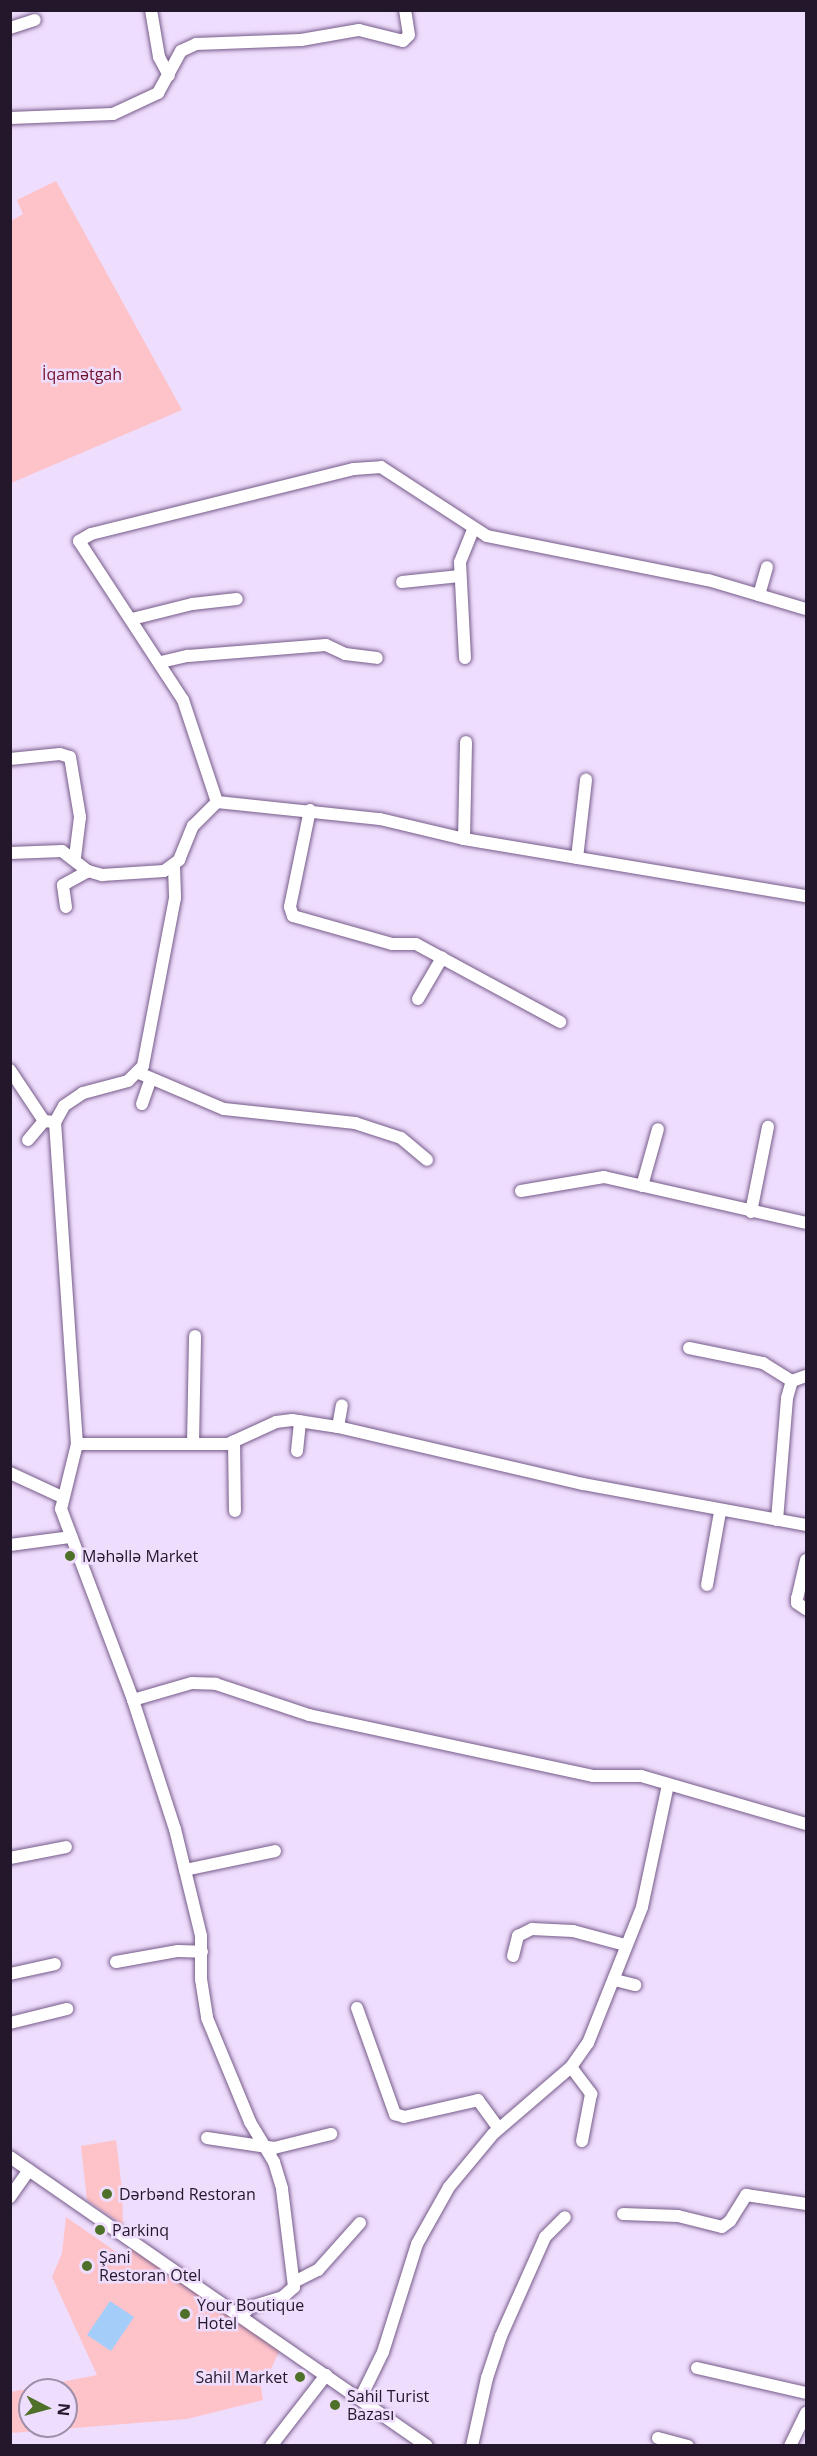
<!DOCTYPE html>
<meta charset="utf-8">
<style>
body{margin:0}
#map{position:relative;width:817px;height:2456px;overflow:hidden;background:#efddfd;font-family:"Open Sans",sans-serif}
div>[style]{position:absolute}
.green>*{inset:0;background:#fec2c9}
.water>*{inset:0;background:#a4cdfa}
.roads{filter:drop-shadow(0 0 2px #765b89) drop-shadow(0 0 2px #765b89)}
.minor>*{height:12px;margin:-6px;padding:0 6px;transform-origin:6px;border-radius:6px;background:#fff}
.dots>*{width:16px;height:16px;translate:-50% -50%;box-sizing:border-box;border:3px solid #efddfd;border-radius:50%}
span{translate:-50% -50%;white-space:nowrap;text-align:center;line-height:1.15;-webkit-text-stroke:5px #efddfd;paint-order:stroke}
.park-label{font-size:16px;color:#6f122c}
.poi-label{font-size:16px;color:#23182b}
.left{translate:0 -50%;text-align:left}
.right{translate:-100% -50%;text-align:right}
.frame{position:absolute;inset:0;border:12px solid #23182b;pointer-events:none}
.north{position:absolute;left:18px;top:2378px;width:60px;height:60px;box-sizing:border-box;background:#efddfd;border:2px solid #9d8ea9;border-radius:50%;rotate:96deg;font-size:16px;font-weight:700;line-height:24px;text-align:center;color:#23182b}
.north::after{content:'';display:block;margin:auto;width:21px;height:27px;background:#4e7028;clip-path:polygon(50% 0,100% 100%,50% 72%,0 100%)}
</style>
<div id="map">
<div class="green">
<div style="clip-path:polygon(56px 181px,182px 410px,11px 483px,11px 221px,23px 214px,17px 200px)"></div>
<div style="clip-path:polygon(116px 2140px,122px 2190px,123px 2225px,87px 2200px,81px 2146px)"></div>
<div style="clip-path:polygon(evenodd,66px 2217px,125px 2258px,132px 2247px,280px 2350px,270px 2371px,258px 2370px,263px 2400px,187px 2419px,11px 2433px,11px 2392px,97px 2375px,52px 2277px,62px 2253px,66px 2217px,30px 2390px,66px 2390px,66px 2426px,30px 2426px,30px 2390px)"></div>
</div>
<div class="water">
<div style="clip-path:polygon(110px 2301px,134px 2317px,111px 2351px,87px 2335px)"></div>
</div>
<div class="roads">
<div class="minor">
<div style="left:151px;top:10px;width:48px;rotate:80.3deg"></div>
<div style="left:159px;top:57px;width:21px;rotate:62deg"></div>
<div style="left:10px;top:28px;width:26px;rotate:-18deg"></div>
<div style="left:10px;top:118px;width:103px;rotate:-2.2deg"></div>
<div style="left:113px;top:114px;width:50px;rotate:-25deg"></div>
<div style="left:158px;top:93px;width:48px;rotate:-61.3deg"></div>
<div style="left:181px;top:51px;width:17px;rotate:-25deg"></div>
<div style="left:196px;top:44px;width:105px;rotate:-2.2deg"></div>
<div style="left:301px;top:40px;width:59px;rotate:-9.8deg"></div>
<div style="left:359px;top:30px;width:45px;rotate:14deg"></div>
<div style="left:403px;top:41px;width:8px;rotate:-45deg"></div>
<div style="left:409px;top:35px;width:25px;rotate:-99deg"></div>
<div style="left:402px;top:582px;width:58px;rotate:-5.9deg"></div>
<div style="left:759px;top:595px;width:29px;rotate:-74deg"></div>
<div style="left:132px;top:619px;width:62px;rotate:-14deg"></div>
<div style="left:192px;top:604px;width:45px;rotate:-6.3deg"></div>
<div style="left:465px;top:658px;width:96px;rotate:-93deg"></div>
<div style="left:460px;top:562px;width:35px;rotate:-68deg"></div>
<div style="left:161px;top:662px;width:28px;rotate:-13deg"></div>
<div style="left:188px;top:656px;width:138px;rotate:-4.6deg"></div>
<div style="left:326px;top:645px;width:21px;rotate:25deg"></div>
<div style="left:345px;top:654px;width:32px;rotate:7deg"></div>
<div style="left:10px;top:759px;width:50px;rotate:-5.7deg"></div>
<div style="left:60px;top:754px;width:10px;rotate:17deg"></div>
<div style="left:70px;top:757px;width:61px;rotate:80.5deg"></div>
<div style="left:80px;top:817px;width:40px;rotate:97.1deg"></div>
<div style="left:217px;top:802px;width:108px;rotate:-108.4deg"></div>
<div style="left:183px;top:700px;width:190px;rotate:-123.2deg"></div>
<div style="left:79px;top:541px;width:14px;rotate:-30deg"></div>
<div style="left:91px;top:534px;width:271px;rotate:-13.9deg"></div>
<div style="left:354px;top:469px;width:27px;rotate:-4deg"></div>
<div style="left:381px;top:467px;width:126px;rotate:33.1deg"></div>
<div style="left:487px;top:536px;width:225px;rotate:11.3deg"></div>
<div style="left:708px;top:580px;width:102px;rotate:16.5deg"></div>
<div style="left:217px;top:802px;width:164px;rotate:6deg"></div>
<div style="left:380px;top:819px;width:86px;rotate:13.4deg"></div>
<div style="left:464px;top:839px;width:347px;rotate:9.5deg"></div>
<div style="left:310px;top:810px;width:99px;rotate:101.7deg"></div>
<div style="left:290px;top:907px;width:9px;rotate:72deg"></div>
<div style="left:293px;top:916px;width:103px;rotate:15.8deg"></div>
<div style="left:392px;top:944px;width:24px"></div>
<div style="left:416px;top:944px;width:164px;rotate:28.4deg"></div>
<div style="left:464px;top:839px;width:97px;rotate:-88.8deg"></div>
<div style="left:10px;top:853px;width:52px;rotate:-2.2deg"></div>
<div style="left:62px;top:851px;width:33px;rotate:38deg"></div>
<div style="left:88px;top:871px;width:15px;rotate:16deg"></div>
<div style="left:102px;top:875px;width:62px;rotate:-3.7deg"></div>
<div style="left:164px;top:871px;width:19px;rotate:-36deg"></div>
<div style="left:179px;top:860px;width:37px;rotate:-68deg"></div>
<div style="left:193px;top:826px;width:34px;rotate:-45deg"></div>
<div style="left:577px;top:858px;width:79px;rotate:-83.4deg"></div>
<div style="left:174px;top:867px;width:31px;rotate:88deg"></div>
<div style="left:175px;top:898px;width:171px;rotate:100.8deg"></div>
<div style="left:143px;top:1066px;width:21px;rotate:135deg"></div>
<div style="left:128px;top:1081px;width:47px;rotate:165.1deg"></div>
<div style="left:83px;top:1093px;width:23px;rotate:146deg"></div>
<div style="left:64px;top:1106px;width:18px;rotate:119deg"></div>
<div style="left:55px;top:1122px;width:323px;rotate:86.1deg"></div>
<div style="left:77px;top:1444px;width:67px;rotate:103.8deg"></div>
<div style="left:61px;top:1509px;width:204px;rotate:69.3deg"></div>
<div style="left:133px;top:1700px;width:136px;rotate:72deg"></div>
<div style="left:175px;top:1829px;width:110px;rotate:76.3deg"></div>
<div style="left:201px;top:1936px;width:43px;rotate:90deg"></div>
<div style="left:201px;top:1979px;width:39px;rotate:81deg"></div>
<div style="left:207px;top:2018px;width:113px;rotate:67.5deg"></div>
<div style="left:250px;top:2122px;width:47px;rotate:59deg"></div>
<div style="left:274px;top:2162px;width:28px;rotate:73deg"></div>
<div style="left:282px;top:2189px;width:99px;rotate:83deg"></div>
<div style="left:294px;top:2287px;width:15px;rotate:138deg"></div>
<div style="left:283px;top:2297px;width:34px;rotate:163deg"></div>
<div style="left:250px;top:2307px;width:13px;rotate:135deg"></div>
<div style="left:66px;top:907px;width:22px;rotate:-98deg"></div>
<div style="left:63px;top:885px;width:29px;rotate:-29deg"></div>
<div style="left:418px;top:999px;width:48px;rotate:-59.7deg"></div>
<div style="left:10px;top:1070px;width:61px;rotate:56.3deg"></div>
<div style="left:44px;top:1121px;width:11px;rotate:5deg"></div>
<div style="left:139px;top:1073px;width:92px;rotate:23deg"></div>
<div style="left:224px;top:1109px;width:132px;rotate:6.1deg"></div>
<div style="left:355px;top:1123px;width:48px;rotate:18.1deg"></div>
<div style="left:401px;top:1138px;width:34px;rotate:40deg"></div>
<div style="left:142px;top:1104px;width:24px;rotate:-71deg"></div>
<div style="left:28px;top:1140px;width:25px;rotate:-50deg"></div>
<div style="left:642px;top:1186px;width:59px;rotate:-74.3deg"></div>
<div style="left:521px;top:1191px;width:84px;rotate:-9.6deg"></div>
<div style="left:604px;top:1177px;width:207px;rotate:12.8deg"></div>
<div style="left:751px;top:1212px;width:87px;rotate:-78.7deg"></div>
<div style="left:689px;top:1348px;width:76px;rotate:11.5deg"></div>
<div style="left:763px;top:1363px;width:34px;rotate:32deg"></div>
<div style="left:338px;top:1427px;width:22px;rotate:-80deg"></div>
<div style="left:234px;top:1441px;width:70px;rotate:89.2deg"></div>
<div style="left:77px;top:1444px;width:151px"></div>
<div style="left:228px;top:1444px;width:53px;rotate:-24.6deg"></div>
<div style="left:276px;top:1422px;width:16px;rotate:-7deg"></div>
<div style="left:292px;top:1420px;width:47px;rotate:8.7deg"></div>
<div style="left:338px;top:1427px;width:252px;rotate:13.1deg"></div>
<div style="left:583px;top:1484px;width:227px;rotate:10.4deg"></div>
<div style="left:193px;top:1444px;width:108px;rotate:-88.9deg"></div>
<div style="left:297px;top:1451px;width:30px;rotate:-84deg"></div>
<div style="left:10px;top:1473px;width:57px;rotate:24.8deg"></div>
<div style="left:777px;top:1520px;width:122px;rotate:-85.3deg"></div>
<div style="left:787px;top:1398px;width:18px;rotate:-74deg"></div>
<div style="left:792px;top:1381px;width:15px;rotate:-20deg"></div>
<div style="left:10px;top:1545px;width:62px;rotate:-7.5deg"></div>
<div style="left:806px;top:1560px;width:39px;rotate:103deg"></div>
<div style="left:797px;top:1598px;width:5px;rotate:90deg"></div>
<div style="left:797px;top:1603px;width:11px;rotate:34deg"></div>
<div style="left:707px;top:1585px;width:74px;rotate:-79.9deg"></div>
<div style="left:133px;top:1700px;width:61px;rotate:-16.1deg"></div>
<div style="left:192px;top:1683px;width:24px;rotate:2deg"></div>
<div style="left:216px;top:1684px;width:98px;rotate:18.4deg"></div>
<div style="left:309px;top:1715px;width:290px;rotate:12.1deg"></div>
<div style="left:593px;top:1776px;width:48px"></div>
<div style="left:641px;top:1776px;width:172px;rotate:16.2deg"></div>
<div style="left:10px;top:1858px;width:57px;rotate:-11.1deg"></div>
<div style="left:185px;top:1870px;width:92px;rotate:-11.9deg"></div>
<div style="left:513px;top:1956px;width:21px;rotate:-76deg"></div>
<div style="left:518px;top:1936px;width:16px;rotate:-27deg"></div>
<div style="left:532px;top:1929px;width:41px;rotate:2.8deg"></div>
<div style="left:573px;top:1931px;width:54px;rotate:15.1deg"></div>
<div style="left:116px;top:1962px;width:63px;rotate:-10.1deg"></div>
<div style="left:178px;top:1951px;width:24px;rotate:2deg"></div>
<div style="left:10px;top:1974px;width:46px;rotate:-12.5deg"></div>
<div style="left:615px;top:1980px;width:21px;rotate:14deg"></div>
<div style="left:357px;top:2008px;width:113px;rotate:70.3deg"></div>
<div style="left:395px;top:2114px;width:9px;rotate:18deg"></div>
<div style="left:404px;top:2117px;width:76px;rotate:-12.9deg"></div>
<div style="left:478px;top:2100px;width:34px;rotate:54deg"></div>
<div style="left:10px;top:2023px;width:59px;rotate:-13.8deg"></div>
<div style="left:571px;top:2067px;width:34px;rotate:53deg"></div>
<div style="left:591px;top:2094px;width:48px;rotate:100.8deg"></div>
<div style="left:207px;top:2138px;width:68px;rotate:8.5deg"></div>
<div style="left:274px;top:2148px;width:59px;rotate:-13.8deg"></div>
<div style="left:10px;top:2157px;width:507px;rotate:34.72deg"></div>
<div style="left:10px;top:2197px;width:33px;rotate:-55deg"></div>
<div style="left:623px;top:2214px;width:55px;rotate:2.1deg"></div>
<div style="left:678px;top:2216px;width:45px;rotate:14deg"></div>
<div style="left:722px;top:2227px;width:10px;rotate:-37deg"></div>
<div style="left:730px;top:2221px;width:31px;rotate:-58deg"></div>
<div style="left:746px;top:2195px;width:61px;rotate:8.5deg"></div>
<div style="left:296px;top:2281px;width:25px;rotate:-27deg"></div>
<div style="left:318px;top:2270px;width:63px;rotate:-48.2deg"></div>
<div style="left:697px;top:2368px;width:112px;rotate:12.9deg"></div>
<div style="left:360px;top:2399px;width:52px;rotate:-63.9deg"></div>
<div style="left:383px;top:2352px;width:113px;rotate:-72.5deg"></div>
<div style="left:417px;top:2244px;width:65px;rotate:-60.7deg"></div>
<div style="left:449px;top:2187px;width:69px;rotate:-50.3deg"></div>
<div style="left:493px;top:2134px;width:103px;rotate:-40.7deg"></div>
<div style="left:571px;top:2067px;width:29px;rotate:-55deg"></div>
<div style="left:588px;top:2043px;width:146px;rotate:-68.3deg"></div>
<div style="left:642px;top:1907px;width:125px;rotate:-78deg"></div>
<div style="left:658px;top:2438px;width:31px;rotate:15deg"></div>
<div style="left:271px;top:2446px;width:90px;rotate:-52.2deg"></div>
<div style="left:472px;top:2446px;width:70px;rotate:-77.6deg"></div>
<div style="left:487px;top:2378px;width:44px;rotate:-71.6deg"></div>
<div style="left:501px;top:2336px;width:108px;rotate:-66deg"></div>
<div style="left:545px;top:2237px;width:28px;rotate:-45deg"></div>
<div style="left:790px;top:2446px;width:37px;rotate:-64deg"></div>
</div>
</div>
<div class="dots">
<div style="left:70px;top:1556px;background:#4e7028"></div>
<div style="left:107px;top:2194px;background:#4e7028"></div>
<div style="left:100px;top:2230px;background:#4e7028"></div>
<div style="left:87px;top:2266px;background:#4e7028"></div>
<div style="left:185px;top:2314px;background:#4e7028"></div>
<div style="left:300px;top:2377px;background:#4e7028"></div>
<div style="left:335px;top:2405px;background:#4e7028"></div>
</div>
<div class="park-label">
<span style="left:82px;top:374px">İqamətgah</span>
</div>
<div class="poi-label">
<span class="left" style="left:82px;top:1556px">Məhəllə Market</span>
<span class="left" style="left:119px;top:2194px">Dərbənd Restoran</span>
<span class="left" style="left:112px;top:2230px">Parkinq</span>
<span class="left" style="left:99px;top:2266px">Şani<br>Restoran Otel</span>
<span class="left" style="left:197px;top:2314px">Your Boutique<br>Hotel</span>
<span class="right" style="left:288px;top:2377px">Sahil Market</span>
<span class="left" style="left:347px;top:2405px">Sahil Turist<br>Bazası</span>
</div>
<div class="frame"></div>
<div class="north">N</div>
</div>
